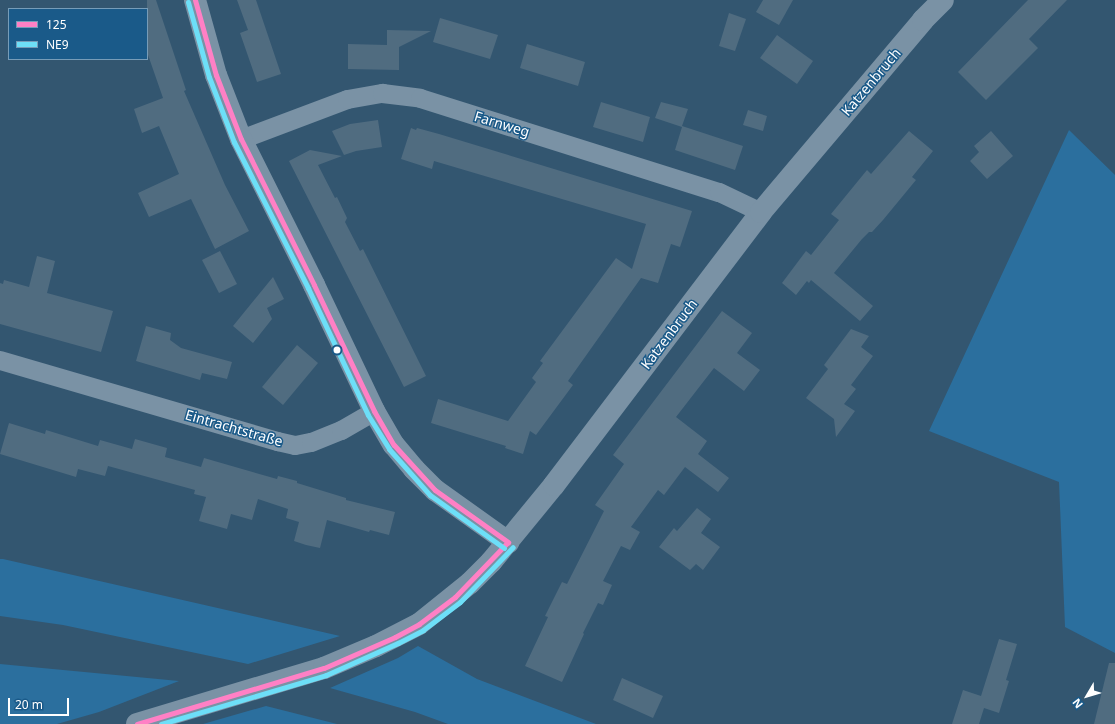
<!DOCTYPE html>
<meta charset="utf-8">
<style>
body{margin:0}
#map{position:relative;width:1115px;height:724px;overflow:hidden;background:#335670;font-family:"Noto Sans",sans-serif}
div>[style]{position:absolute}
.green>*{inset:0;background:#2b6f9e}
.building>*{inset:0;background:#506c80}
.minor>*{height:19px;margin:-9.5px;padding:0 9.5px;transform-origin:9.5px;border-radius:9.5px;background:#7a92a5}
.tertiary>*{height:22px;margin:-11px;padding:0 11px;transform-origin:11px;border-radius:11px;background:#7a92a5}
.bus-1>*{height:5px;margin:-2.5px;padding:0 2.5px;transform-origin:2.5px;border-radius:2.5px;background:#ff80c5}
.bus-2>*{height:5px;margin:-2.5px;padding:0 2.5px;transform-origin:2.5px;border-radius:2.5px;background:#6ddff8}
.dots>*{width:11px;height:11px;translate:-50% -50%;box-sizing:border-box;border:2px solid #1a5a89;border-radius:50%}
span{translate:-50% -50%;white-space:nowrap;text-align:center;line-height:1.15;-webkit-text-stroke:3px #1a5a89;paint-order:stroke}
.street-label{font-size:14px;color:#fff}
.legend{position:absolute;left:8px;top:8px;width:140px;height:52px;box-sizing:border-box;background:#1a5a89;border:1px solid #769cb8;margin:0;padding:5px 7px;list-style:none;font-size:12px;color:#fff}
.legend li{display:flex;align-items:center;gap:8px;height:20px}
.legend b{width:20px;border:1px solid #769cb8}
.north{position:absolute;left:1067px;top:676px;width:40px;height:40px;-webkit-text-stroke:3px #1a5a89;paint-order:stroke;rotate:232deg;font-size:11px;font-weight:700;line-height:16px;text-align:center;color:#fff}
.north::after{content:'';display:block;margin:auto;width:14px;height:18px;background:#fff;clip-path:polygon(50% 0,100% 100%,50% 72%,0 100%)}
.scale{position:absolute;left:8px;top:698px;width:61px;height:18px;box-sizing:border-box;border:2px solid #fff;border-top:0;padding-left:5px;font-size:12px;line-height:14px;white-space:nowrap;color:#fff;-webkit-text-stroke:3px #1a5a89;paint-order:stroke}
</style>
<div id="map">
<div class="green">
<div style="clip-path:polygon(1069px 130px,1115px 175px,1115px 653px,1065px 627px,1059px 482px,929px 431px)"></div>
<div style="clip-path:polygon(0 559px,3px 559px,340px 636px,248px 664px,63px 625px,0 616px)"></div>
<div style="clip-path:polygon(418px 646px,477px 679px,596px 724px,448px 724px,415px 712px,330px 688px,398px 658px)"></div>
<div style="clip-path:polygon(0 664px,179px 681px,99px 712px,57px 724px,0 724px)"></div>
<div style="clip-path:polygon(266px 706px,337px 724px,203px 724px)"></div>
</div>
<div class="building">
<div style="clip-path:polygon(147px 0,156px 0,186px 90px,184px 91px,225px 185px,249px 231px,215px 249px,191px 199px,149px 217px,138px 193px,179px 174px,159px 126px,142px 133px,134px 109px,163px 98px,147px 52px)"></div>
<div style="clip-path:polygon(237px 0,256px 0,281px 74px,257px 82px,240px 33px,248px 30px)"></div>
<div style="clip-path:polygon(763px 0,793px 0,779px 25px,756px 12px)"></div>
<div style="clip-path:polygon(1028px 0,1067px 0,1029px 39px,1038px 48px,986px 100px,958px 72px)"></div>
<div style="clip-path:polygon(729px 13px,746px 19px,735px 51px,719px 46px)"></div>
<div style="clip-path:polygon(440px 18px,498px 35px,490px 59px,433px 42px)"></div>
<div style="clip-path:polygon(387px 30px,431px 31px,399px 47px,399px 70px,348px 69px,348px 44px,387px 45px)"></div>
<div style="clip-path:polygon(777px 35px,813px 61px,797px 84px,760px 58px)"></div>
<div style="clip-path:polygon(527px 44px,585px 62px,578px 86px,520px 68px)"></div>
<div style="clip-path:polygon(601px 102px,650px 117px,643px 142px,593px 127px)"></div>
<div style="clip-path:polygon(661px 102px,688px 109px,682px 126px,743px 146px,735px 170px,675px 150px,682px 127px,655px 118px)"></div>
<div style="clip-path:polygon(748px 110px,767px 116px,763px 131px,743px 125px)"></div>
<div style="clip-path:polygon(378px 120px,382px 147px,356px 151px,344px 155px,332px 131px,350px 124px)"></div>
<div style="clip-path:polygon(411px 128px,416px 130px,417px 128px,439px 134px,692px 211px,680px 247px,671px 244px,658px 283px,641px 278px,568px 381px,573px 385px,536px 435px,530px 431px,523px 454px,505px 448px,506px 446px,431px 423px,438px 399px,508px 421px,536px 382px,532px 378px,543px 363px,540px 361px,616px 258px,632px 269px,646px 224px,434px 161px,432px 169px,401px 159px)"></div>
<div style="clip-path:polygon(909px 131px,933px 151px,912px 177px,916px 180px,883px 220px,872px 232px,869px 232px,862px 239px,834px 273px,873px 306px,860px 321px,811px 280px,809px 283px,807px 281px,796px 295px,782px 283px,806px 251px,811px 255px,839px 220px,831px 214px,867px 170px,871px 174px)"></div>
<div style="clip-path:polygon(991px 131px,1013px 156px,987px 179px,970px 161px,979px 152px,974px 146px)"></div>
<div style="clip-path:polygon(310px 150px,342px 156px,318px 165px,335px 198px,337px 197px,347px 218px,345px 222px,360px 251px,363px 249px,426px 376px,404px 387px,289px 161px)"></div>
<div style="clip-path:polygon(220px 251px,237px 284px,219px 293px,202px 260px)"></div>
<div style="clip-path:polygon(37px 256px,55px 261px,47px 293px,113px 311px,101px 352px,0 324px,0 283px,3px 284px,4px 280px,29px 287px)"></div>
<div style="clip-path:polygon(273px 277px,284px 299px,267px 308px,272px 319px,253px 343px,233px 326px)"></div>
<div style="clip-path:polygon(722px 311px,752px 333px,737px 353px,760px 370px,744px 391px,714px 368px,676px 417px,707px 441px,698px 454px,729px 478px,718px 492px,685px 467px,664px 495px,658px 490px,631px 527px,640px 532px,630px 550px,621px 546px,603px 581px,612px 585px,603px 605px,598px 603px,583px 633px,584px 634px,562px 682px,525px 666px,548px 617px,545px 616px,562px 582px,567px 584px,604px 511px,595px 505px,624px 464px,613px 455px)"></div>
<div style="clip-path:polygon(146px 326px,171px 333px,170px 340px,181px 348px,232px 362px,227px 379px,202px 373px,200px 380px,136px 361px)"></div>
<div style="clip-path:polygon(851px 329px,869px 336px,861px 347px,873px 356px,851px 385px,856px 389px,844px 404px,855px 411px,836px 437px,834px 419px,806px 398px,828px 369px,824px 365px)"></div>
<div style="clip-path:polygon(297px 345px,318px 363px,283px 405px,262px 387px)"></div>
<div style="clip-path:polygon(9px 423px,45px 434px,46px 430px,98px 446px,100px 440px,132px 449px,135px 439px,167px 448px,165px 457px,201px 467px,204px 458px,277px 479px,278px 476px,297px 481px,297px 483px,346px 498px,346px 500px,395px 512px,389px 535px,370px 530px,369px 532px,327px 520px,320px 548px,306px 545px,294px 541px,299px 522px,286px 518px,288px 509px,258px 499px,252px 520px,231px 514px,227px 529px,199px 521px,206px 497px,194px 494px,195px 490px,108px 466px,105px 476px,78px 469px,76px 477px,0 454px)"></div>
<div style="clip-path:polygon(697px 508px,711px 519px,701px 533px,720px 547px,703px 570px,696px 564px,690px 570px,659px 547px,674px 528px,677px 531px)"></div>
<div style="clip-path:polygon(999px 639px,1017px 644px,1006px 680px,1009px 681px,999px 713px,984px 708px,979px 724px,952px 724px,963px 690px,981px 696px)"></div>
<div style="clip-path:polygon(1109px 663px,1115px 663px,1115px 724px,1094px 724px)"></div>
<div style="clip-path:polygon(622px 678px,663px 696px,653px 718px,613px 700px)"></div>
</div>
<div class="minor">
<div style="left:241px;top:139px;width:113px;rotate:-20.7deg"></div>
<div style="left:347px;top:99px;width:36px;rotate:-10deg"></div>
<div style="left:382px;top:93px;width:38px;rotate:7deg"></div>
<div style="left:420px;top:98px;width:313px;rotate:17.5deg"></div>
<div style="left:719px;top:192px;width:47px;rotate:25.5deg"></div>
<div style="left:0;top:360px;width:289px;rotate:16.3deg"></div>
<div style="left:277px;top:441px;width:18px;rotate:13deg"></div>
<div style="left:295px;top:445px;width:16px;rotate:-11deg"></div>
<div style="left:311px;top:442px;width:32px;rotate:-22deg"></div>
<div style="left:341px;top:430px;width:38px;rotate:-30deg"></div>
</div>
<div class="tertiary">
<div style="left:195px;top:0;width:78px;rotate:74.4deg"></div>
<div style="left:216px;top:75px;width:69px;rotate:68.7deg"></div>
<div style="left:241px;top:139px;width:163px;rotate:63.4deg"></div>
<div style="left:314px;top:285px;width:140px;rotate:64.5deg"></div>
<div style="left:374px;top:411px;width:39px;rotate:60deg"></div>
<div style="left:394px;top:445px;width:31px;rotate:50deg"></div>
<div style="left:414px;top:469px;width:30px;rotate:45deg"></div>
<div style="left:435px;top:490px;width:90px;rotate:35.5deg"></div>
<div style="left:137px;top:724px;width:195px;rotate:-16.7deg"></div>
<div style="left:324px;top:668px;width:56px;rotate:-22.9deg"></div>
<div style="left:376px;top:646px;width:48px;rotate:-27.1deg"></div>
<div style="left:419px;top:624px;width:65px;rotate:-38.8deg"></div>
<div style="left:470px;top:583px;width:30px;rotate:-45deg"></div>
<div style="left:491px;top:562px;width:99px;rotate:-50.7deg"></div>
<div style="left:554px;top:485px;width:343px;rotate:-52.8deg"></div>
<div style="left:761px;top:212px;width:251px;rotate:-49.8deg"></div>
<div style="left:923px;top:20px;width:28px;rotate:-45deg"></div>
</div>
<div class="bus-1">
<div style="left:195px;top:0;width:78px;rotate:74.4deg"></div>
<div style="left:216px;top:75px;width:69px;rotate:68.7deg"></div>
<div style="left:241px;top:139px;width:163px;rotate:63.4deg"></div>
<div style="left:314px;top:285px;width:140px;rotate:64.5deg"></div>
<div style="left:374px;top:411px;width:39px;rotate:60deg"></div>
<div style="left:394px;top:445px;width:61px;rotate:47.7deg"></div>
<div style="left:435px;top:490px;width:90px;rotate:35.5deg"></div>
<div style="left:137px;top:724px;width:195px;rotate:-16.7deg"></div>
<div style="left:324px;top:668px;width:77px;rotate:-23.6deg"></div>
<div style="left:395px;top:637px;width:27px;rotate:-28deg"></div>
<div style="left:419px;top:624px;width:45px;rotate:-36.9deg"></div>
<div style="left:455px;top:597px;width:76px;rotate:-46.1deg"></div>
</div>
<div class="bus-2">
<div style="left:188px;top:2px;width:78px;rotate:74.4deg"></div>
<div style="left:209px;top:77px;width:70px;rotate:69deg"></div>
<div style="left:234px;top:142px;width:164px;rotate:63.1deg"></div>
<div style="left:308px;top:288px;width:140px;rotate:64.7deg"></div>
<div style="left:368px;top:415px;width:40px;rotate:58deg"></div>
<div style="left:389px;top:449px;width:62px;rotate:48.3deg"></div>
<div style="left:430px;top:495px;width:91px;rotate:35.6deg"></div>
<div style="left:161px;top:724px;width:172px;rotate:-16.5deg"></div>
<div style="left:326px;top:675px;width:79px;rotate:-24deg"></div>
<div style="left:398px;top:643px;width:28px;rotate:-27deg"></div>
<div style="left:423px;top:630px;width:46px;rotate:-37.1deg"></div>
<div style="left:460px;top:602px;width:76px;rotate:-46.1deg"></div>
</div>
<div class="dots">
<div style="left:337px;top:350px;background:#fff"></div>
</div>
<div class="street-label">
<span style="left:871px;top:82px;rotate:-50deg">Katzenbruch</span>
<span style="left:502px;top:124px;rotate:17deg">Farnweg</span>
<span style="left:669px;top:334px;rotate:-53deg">Katzenbruch</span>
<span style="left:234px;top:428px;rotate:16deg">Eintrachtstraße</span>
</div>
<ul class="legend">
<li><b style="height:5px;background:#ff80c5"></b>125</li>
<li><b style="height:5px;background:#6ddff8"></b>NE9</li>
</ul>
<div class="north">N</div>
<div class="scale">20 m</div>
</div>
